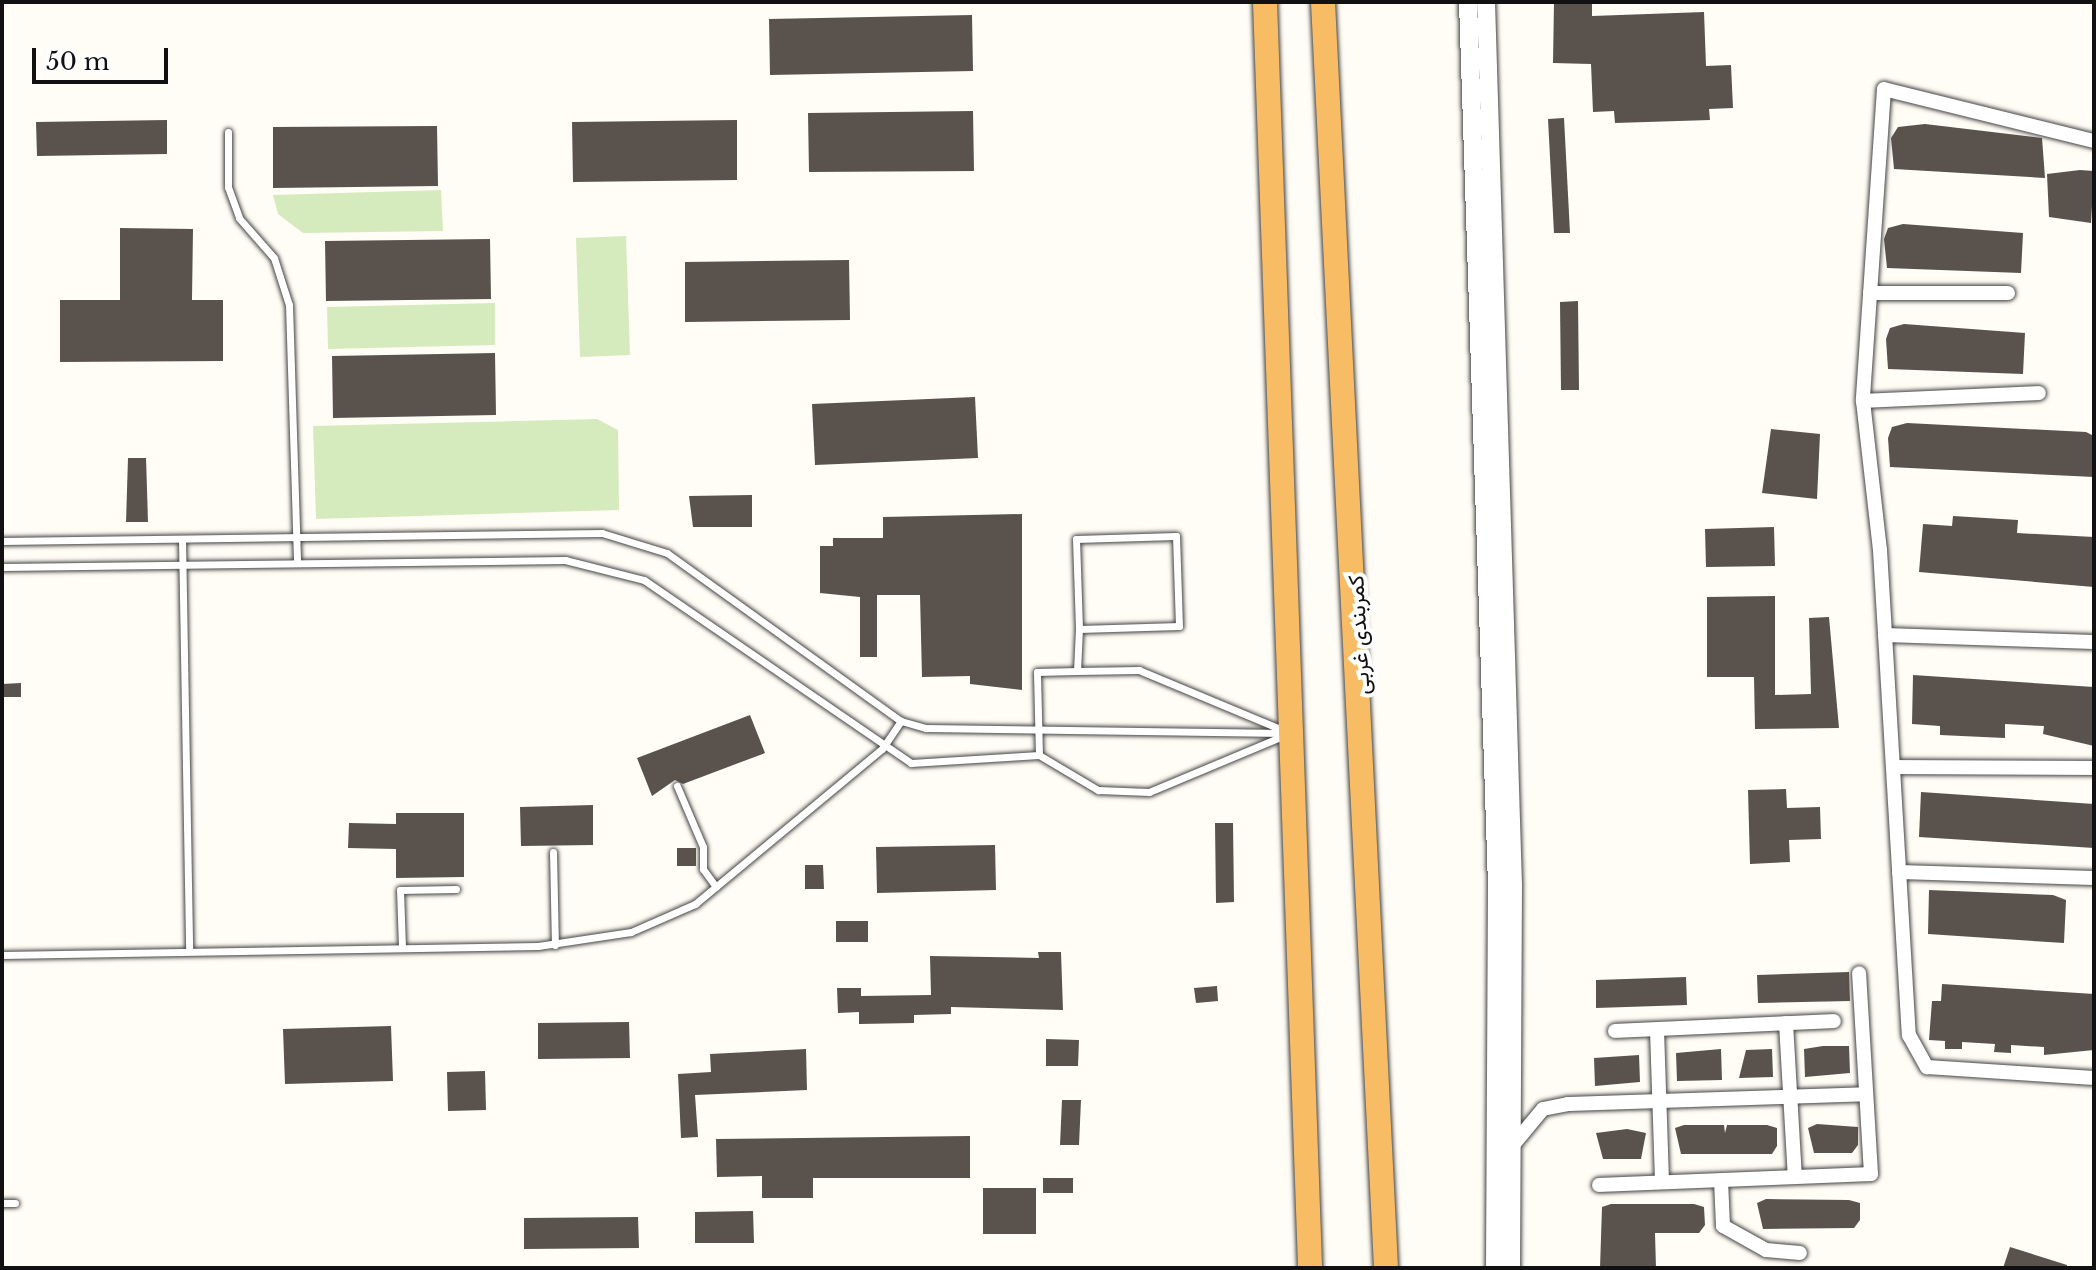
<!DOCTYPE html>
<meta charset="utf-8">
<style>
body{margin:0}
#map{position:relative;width:2096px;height:1270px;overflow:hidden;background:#fffdf5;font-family:"Libre Baskerville",Vazirmatn,serif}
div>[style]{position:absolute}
.green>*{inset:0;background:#d5ebbd}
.building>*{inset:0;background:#5a524d}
.roads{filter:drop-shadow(0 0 2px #444) drop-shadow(0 0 2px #444)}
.service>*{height:7px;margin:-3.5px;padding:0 3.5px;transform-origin:3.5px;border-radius:3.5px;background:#fff}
.minor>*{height:14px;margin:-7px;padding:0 7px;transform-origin:7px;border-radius:7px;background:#fff}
.tertiary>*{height:18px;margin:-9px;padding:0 9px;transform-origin:9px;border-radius:9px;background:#fff}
.trunk>*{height:24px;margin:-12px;padding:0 12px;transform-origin:12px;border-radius:12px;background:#f7bc64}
span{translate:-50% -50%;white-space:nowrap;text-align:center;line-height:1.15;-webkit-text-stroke:8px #fff;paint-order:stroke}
.street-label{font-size:22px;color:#111}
.frame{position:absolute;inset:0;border:4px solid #111;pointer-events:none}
.scale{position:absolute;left:32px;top:48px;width:136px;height:36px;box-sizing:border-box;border:4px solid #111;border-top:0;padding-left:10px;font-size:24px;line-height:28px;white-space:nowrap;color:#111;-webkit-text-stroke:6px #fff;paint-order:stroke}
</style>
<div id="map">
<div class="green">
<div style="clip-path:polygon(441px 190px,443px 231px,303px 233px,278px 214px,273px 195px)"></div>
<div style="clip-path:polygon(626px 236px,630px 355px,580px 357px,576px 238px)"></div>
<div style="clip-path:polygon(495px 303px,495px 345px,328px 349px,327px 307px)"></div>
<div style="clip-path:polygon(597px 419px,618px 430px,619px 510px,316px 519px,313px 426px)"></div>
</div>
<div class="building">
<div style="clip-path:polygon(1554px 2px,1592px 2px,1592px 16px,1704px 12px,1706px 66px,1731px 65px,1733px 108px,1709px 109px,1710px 120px,1615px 123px,1614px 111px,1593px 112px,1591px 64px,1553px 63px)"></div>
<div style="clip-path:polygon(972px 15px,973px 71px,770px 75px,769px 19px)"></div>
<div style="clip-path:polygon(973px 111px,974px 171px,809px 172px,808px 113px)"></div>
<div style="clip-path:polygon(1564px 118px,1570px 233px,1554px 233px,1548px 119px)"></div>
<div style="clip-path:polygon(167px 120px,167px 154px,37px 156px,36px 122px)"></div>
<div style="clip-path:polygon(737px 120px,737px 180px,573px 182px,572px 122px)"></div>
<div style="clip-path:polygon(1925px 124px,2042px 138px,2045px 178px,1894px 169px,1891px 138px,1898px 127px)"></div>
<div style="clip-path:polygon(437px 126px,438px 186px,273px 188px,273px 127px)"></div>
<div style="clip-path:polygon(2080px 170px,2094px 171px,2091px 223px,2049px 217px,2047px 174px)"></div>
<div style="clip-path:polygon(1903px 224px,2023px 233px,2021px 273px,1887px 268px,1884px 239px,1888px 228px)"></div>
<div style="clip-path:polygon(120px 228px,193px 229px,192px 300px,223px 300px,223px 361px,60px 362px,60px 300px,120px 300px)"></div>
<div style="clip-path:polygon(490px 239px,491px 299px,326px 301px,325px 241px)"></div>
<div style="clip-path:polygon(849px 260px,850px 320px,685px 322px,685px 262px)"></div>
<div style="clip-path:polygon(1578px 301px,1579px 390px,1561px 390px,1560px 302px)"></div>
<div style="clip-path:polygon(1904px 324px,2025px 333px,2023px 374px,1888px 369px,1886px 339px,1890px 328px)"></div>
<div style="clip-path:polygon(495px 353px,496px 415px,333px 418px,332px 356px)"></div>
<div style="clip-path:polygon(975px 397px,978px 458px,815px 465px,812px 404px)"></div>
<div style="clip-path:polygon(1907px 423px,2086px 432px,2094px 436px,2094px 477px,1890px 467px,1888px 438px,1892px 427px)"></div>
<div style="clip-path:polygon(1771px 429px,1820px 434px,1817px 499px,1762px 493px)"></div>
<div style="clip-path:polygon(128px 458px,146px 458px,148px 522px,126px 522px)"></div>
<div style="clip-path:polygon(752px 495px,752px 527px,693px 527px,689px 496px)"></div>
<div style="clip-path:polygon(1022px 514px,1022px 690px,970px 684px,970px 676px,922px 677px,920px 595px,877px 595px,877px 657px,860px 657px,860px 597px,820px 593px,820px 546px,833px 546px,833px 538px,883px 538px,883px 517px)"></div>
<div style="clip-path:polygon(1953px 516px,2018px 520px,2017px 533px,2094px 537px,2094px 587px,1919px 572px,1923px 524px,1952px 526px)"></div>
<div style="clip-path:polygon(1774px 527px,1775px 566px,1706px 567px,1705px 529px)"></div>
<div style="clip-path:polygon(1775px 596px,1775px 695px,1811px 694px,1809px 618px,1829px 617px,1839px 728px,1755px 729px,1754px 677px,1707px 677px,1707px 597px)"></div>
<div style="clip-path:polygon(1913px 675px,2094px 687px,2094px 746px,2043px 734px,2044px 726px,2005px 724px,2005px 738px,1940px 735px,1940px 726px,1912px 724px)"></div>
<div style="clip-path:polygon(21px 683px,21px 697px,2px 697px,2px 684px)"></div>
<div style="clip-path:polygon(750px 715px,765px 753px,683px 784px,675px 780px,652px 796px,637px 758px)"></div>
<div style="clip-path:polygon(1786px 789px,1787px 808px,1820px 807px,1821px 839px,1789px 840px,1790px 862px,1750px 864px,1748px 790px)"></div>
<div style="clip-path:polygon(1921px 792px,2094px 804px,2094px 848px,1919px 837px)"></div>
<div style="clip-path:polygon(593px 805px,593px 845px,521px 846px,520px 807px)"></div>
<div style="clip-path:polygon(396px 813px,464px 813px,464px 877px,396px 878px,396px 849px,348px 848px,349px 823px,396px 824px)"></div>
<div style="clip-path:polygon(1215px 823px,1233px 823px,1234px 902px,1216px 903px)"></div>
<div style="clip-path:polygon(995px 845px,996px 890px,877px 893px,876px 847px)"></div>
<div style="clip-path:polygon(677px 848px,696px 848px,696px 866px,677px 866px)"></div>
<div style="clip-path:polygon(805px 865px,823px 865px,824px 889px,805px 889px)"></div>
<div style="clip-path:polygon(1929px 890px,2053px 895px,2066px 900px,2064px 943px,1928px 934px)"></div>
<div style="clip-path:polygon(836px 921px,868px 921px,868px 942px,836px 942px)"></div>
<div style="clip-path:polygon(1038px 952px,1061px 952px,1063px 1010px,951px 1007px,951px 1014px,914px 1015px,914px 1023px,859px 1024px,859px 1012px,838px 1013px,837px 988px,861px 988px,861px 996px,931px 995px,930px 956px,1039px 958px)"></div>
<div style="clip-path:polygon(1849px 972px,1850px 1001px,1758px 1003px,1757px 975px)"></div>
<div style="clip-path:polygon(1686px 977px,1687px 1005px,1596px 1008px,1596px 980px)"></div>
<div style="clip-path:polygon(1942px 984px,2094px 994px,2094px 1050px,2044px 1055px,2044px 1047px,2011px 1045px,2011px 1053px,1994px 1052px,1995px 1044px,1962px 1042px,1962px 1049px,1945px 1049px,1945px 1041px,1929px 1040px,1932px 1001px,1941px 1001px)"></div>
<div style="clip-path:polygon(1217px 986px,1218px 1001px,1196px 1003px,1194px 988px)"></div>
<div style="clip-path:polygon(629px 1022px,630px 1058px,538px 1059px,538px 1023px)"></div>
<div style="clip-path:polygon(391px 1026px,393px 1081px,285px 1084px,283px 1029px)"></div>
<div style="clip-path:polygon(1046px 1039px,1079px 1040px,1078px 1066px,1046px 1066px)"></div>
<div style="clip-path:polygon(1823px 1046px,1849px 1046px,1850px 1073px,1805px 1077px,1804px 1049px)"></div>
<div style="clip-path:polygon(806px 1049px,807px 1090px,695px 1095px,698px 1137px,681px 1138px,678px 1074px,711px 1072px,710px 1054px)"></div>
<div style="clip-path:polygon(1721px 1049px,1722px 1080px,1677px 1081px,1676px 1053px)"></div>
<div style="clip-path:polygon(1772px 1049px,1773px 1077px,1739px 1078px,1746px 1050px)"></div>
<div style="clip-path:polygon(1639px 1055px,1640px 1082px,1595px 1086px,1594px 1058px)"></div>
<div style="clip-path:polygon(485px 1071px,486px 1110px,448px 1111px,447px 1072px)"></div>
<div style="clip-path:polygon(1062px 1100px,1081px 1100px,1079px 1145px,1060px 1145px)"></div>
<div style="clip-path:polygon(1817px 1124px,1858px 1127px,1858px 1145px,1852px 1153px,1814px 1153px,1808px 1128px)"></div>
<div style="clip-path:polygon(1684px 1125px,1724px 1125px,1725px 1133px,1727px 1125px,1767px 1125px,1777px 1128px,1777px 1146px,1772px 1154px,1681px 1154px,1675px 1128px)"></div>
<div style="clip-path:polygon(1627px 1129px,1646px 1133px,1641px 1159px,1603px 1159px,1596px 1133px)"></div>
<div style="clip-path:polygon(970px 1136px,970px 1178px,813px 1178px,813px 1198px,762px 1198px,762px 1176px,717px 1177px,716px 1139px)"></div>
<div style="clip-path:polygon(1043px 1178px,1073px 1178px,1073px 1193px,1043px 1193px)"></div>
<div style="clip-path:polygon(983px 1188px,1036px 1188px,1036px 1234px,983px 1234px)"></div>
<div style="clip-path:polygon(1766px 1199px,1849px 1200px,1860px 1203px,1860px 1220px,1854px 1228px,1763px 1229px,1757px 1203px)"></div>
<div style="clip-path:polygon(1611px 1204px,1694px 1204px,1704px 1207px,1705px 1225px,1699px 1233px,1655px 1233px,1656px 1268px,1600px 1268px,1602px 1207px)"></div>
<div style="clip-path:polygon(753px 1211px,754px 1243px,695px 1243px,695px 1212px)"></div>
<div style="clip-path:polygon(638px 1217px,639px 1248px,524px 1249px,524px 1218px)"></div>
<div style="clip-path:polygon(2010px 1247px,2067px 1265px,2067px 1268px,2003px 1268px)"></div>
</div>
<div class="roads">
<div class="service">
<div style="left:228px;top:132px;width:55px;rotate:90deg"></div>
<div style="left:228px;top:187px;width:33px;rotate:70deg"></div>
<div style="left:239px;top:218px;width:53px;rotate:48.8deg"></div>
<div style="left:274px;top:258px;width:49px;rotate:72.3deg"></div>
<div style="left:289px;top:305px;width:256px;rotate:88.2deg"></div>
<div style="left:1176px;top:536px;width:90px;rotate:88.1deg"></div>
<div style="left:1179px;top:626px;width:100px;rotate:178.3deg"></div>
<div style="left:1079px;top:629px;width:90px;rotate:-91.9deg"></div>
<div style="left:1076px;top:539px;width:100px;rotate:-1.7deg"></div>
<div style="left:182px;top:539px;width:412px;rotate:89deg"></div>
<div style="left:2px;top:541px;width:600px;rotate:-0.76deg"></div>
<div style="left:602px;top:533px;width:68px;rotate:17.1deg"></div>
<div style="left:667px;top:553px;width:288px;rotate:35.7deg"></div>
<div style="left:901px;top:721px;width:26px;rotate:16deg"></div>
<div style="left:926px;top:728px;width:358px;rotate:0.8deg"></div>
<div style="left:2px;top:567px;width:563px;rotate:-0.71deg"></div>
<div style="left:565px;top:560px;width:81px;rotate:14.2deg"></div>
<div style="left:644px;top:580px;width:324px;rotate:34.4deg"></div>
<div style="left:911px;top:763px;width:128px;rotate:-3.6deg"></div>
<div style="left:1039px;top:755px;width:69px;rotate:30.7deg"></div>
<div style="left:1098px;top:790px;width:51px;rotate:2.2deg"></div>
<div style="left:1149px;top:792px;width:147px;rotate:-22.7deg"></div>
<div style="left:1077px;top:671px;width:62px;rotate:-0.9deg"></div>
<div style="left:1139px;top:670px;width:158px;rotate:22.7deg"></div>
<div style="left:1039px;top:755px;width:83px;rotate:-91.4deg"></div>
<div style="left:1037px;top:672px;width:40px;rotate:-1.4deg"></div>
<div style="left:1077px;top:671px;width:42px;rotate:-87.3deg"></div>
<div style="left:677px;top:786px;width:66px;rotate:66.9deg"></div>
<div style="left:703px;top:847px;width:22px;rotate:90deg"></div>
<div style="left:703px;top:869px;width:22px;rotate:54deg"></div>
<div style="left:553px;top:852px;width:93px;rotate:88.8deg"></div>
<div style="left:402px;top:947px;width:57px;rotate:-92deg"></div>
<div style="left:400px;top:890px;width:56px;rotate:-1deg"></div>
<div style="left:2px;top:955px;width:536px;rotate:-0.96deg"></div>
<div style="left:538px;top:946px;width:94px;rotate:-8.6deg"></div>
<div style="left:631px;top:932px;width:70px;rotate:-23.6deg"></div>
<div style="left:695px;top:904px;width:243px;rotate:-39.7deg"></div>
<div style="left:882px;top:749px;width:34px;rotate:-56deg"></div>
<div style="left:2px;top:1203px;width:13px"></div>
</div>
<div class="minor">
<div style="left:2094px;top:141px;width:216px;rotate:-166.1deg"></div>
<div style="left:1884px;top:89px;width:313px;rotate:93.9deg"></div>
<div style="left:1863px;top:401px;width:150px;rotate:83.5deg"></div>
<div style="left:1880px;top:550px;width:486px;rotate:86.6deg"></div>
<div style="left:1909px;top:1035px;width:37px;rotate:61deg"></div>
<div style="left:1927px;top:1067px;width:167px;rotate:3.8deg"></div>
<div style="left:1870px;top:293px;width:138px"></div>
<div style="left:1863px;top:401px;width:176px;rotate:-2.6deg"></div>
<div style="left:1885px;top:635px;width:209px;rotate:1.9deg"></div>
<div style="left:1893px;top:767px;width:201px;rotate:0.3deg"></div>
<div style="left:1899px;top:872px;width:195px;rotate:1.8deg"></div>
<div style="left:1786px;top:1023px;width:154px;rotate:86.7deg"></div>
<div style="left:1657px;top:1030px;width:152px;rotate:88.1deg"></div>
<div style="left:1615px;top:1031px;width:219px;rotate:-2.6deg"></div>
<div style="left:1513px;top:1145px;width:47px;rotate:-50.2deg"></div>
<div style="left:1543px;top:1109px;width:25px;rotate:-11deg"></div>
<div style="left:1568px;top:1104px;width:298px;rotate:-1.9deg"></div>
<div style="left:1721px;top:1180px;width:46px;rotate:87.5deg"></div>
<div style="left:1723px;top:1226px;width:49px;rotate:29.2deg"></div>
<div style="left:1766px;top:1250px;width:34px;rotate:5deg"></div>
<div style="left:1599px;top:1185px;width:272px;rotate:-2.3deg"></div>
<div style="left:1871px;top:1174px;width:201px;rotate:-93.4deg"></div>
</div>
<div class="tertiary">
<div style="left:1468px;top:2px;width:883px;rotate:88.12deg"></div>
<div style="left:1497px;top:885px;width:383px;rotate:90.3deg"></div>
<div style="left:1486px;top:2px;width:883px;rotate:88.25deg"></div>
<div style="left:1513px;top:885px;width:383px;rotate:90.3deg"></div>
</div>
<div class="trunk">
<div style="left:1265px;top:2px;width:1267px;rotate:87.96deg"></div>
<div style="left:1323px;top:2px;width:1268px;rotate:87.15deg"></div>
</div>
</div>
<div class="street-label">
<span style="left:1359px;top:635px;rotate:-93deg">کمربندی غربی</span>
</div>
<div class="frame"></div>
<div class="scale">50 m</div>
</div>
